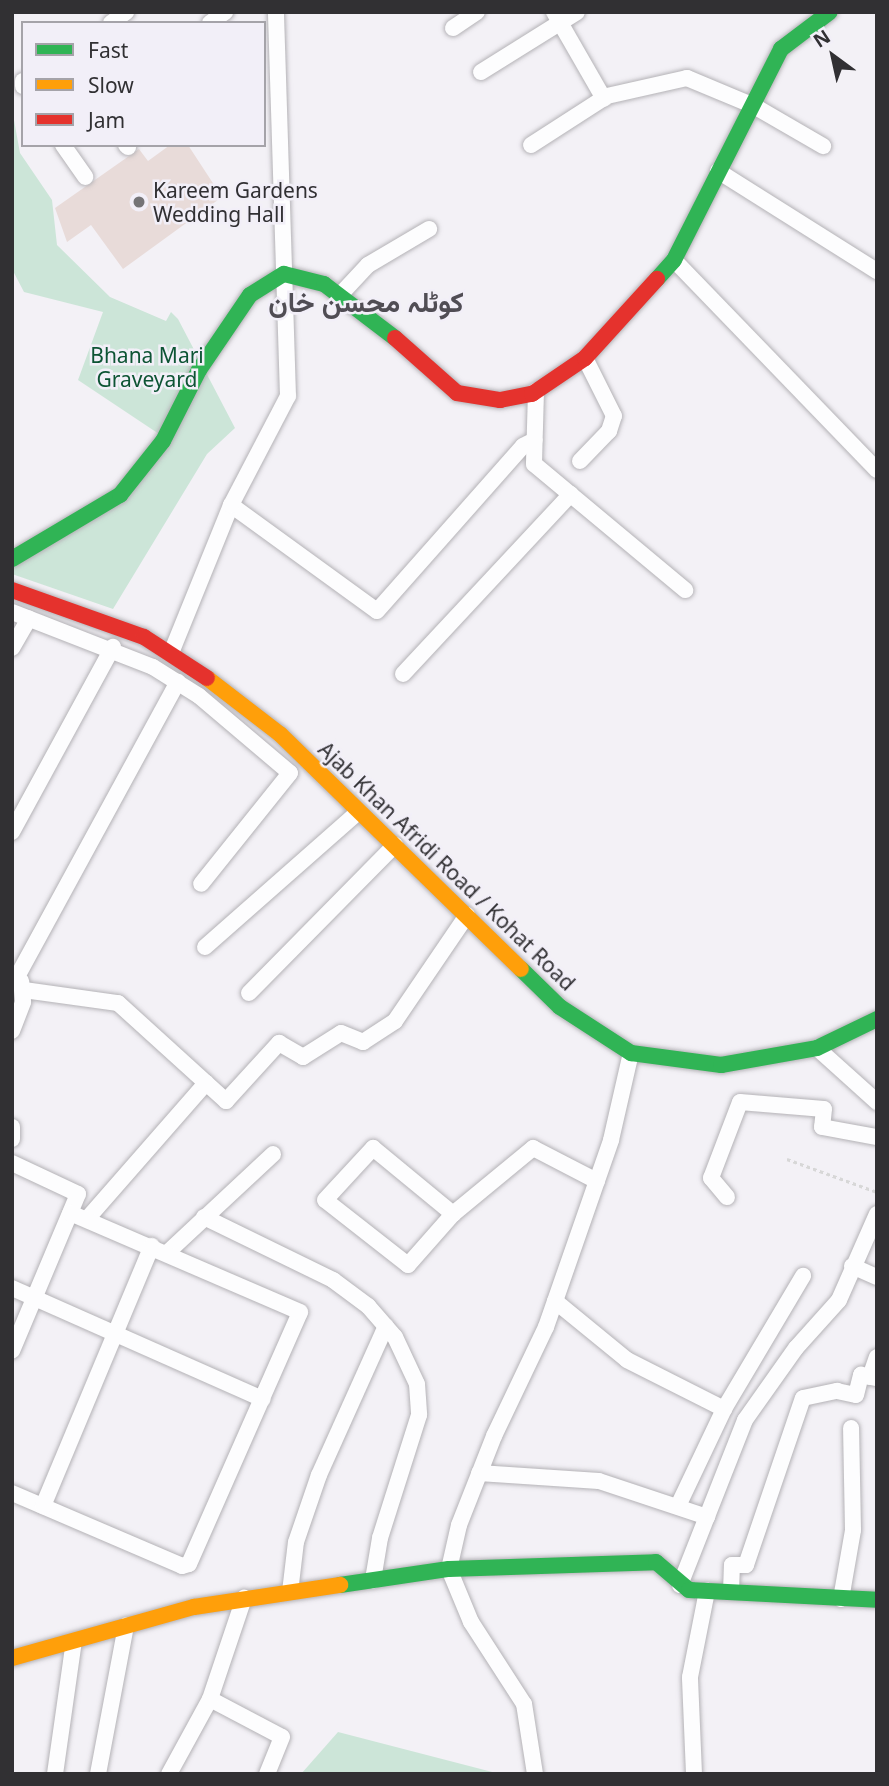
<!DOCTYPE html>
<meta charset="utf-8">
<style>
body{margin:0}
#map{position:relative;width:889px;height:1786px;overflow:hidden;background:#f3f1f6;font-family:"Noto Sans",Vazirmatn,sans-serif}
div>[style]{position:absolute}
.green>*{inset:0;background:#cce5d8}
.building>*{inset:0;background:#e8dbd9}
.path>*{height:2.5px;margin-top:-1.25px;transform-origin:0;background:repeating-linear-gradient(90deg,#d7d7d7 0 3.5px,transparent 0 7px)}
.roads{filter:drop-shadow(0 0 2px #b4b2b6) drop-shadow(0 0 2px #b4b2b6)}
.street>*{height:16px;margin:-8px;padding:0 8px;transform-origin:8px;border-radius:8px;background:#fdfdfe}
.fast>*{height:16px;margin:-8px;padding:0 8px;transform-origin:8px;border-radius:8px;background:#30b455}
.slow>*{height:16px;margin:-8px;padding:0 8px;transform-origin:8px;border-radius:8px;background:#ff9f0a}
.jam>*{height:16px;margin:-8px;padding:0 8px;transform-origin:8px;border-radius:8px;background:#e5322d}
.dots>*{width:19px;height:19px;translate:-50% -50%;box-sizing:border-box;border:4px solid #f2eff8;border-radius:50%}
span{translate:-50% -50%;white-space:nowrap;text-align:center;line-height:1.15;-webkit-text-stroke:5px #f2eff8;paint-order:stroke}
.poi-label{font-size:21px;color:#313033}
.left{translate:0 -50%;text-align:left}
.park-label{font-size:21px;color:#0d5434}
.street-label{font-size:21px;color:#313033}
.district-label{font-size:28px;color:#504d54;font-weight:700}
.frame{position:absolute;inset:0;border:14px solid #313033;pointer-events:none}
.legend{position:absolute;left:21px;top:21px;width:245px;height:126px;box-sizing:border-box;background:#f2eff8;border:2px solid #a5a3a9;margin:0;padding:9px 12px;list-style:none;font-size:21px;color:#313033}
.legend li{display:flex;align-items:center;gap:14px;height:35px}
.legend b{width:35px;border:2px solid #a5a3a9}
.north{position:absolute;left:798px;top:21px;width:70px;height:70px;-webkit-text-stroke:5px #f2eff8;paint-order:stroke;rotate:327deg;font-size:19px;font-weight:700;line-height:28px;text-align:center;color:#313033}
.north::after{content:'';display:block;margin:auto;width:24px;height:32px;background:#313033;clip-path:polygon(50% 0,100% 100%,50% 72%,0 100%)}
</style>
<div id="map">
<div class="green">
<div style="clip-path:polygon(12px 109px,20px 153px,52px 200px,57px 245px,110px 297px,166px 321px,171px 312px,178px 319px,235px 428px,207px 454px,113px 609px,12px 574px,12px 559px,120px 495px,165px 438px,78px 380px,103px 312px,24px 292px,12px 269px)"></div>
<div style="clip-path:polygon(338px 1732px,500px 1774px,301px 1774px)"></div>
</div>
<div class="building">
<div style="clip-path:polygon(170px 145px,188px 145px,222px 197px,123px 269px,91px 225px,67px 242px,55px 208px,139px 149px,148px 161px)"></div>
</div>
<div class="path">
<div style="left:787px;top:1159px;width:96px;rotate:20.1deg"></div>
</div>
<div class="roads">
<div class="street">
<div style="left:554px;top:12px;width:100px;rotate:60.1deg"></div>
<div style="left:111px;top:23px;width:19px;rotate:-36deg"></div>
<div style="left:210px;top:23px;width:19px;rotate:-36deg"></div>
<div style="left:453px;top:28px;width:29px;rotate:-34deg"></div>
<div style="left:481px;top:72px;width:113px;rotate:-32deg"></div>
<div style="left:23px;top:81px;width:5px;rotate:90deg"></div>
<div style="left:63px;top:145px;width:39px;rotate:55deg"></div>
<div style="left:126px;top:145px;width:3px;rotate:45deg"></div>
<div style="left:531px;top:145px;width:90px;rotate:-32.8deg"></div>
<div style="left:607px;top:96px;width:82px;rotate:-12.7deg"></div>
<div style="left:687px;top:78px;width:73px;rotate:22.7deg"></div>
<div style="left:754px;top:106px;width:80px;rotate:30.1deg"></div>
<div style="left:718px;top:171px;width:188px;rotate:32.2deg"></div>
<div style="left:674px;top:260px;width:292px;rotate:46deg"></div>
<div style="left:340px;top:295px;width:41px;rotate:-47deg"></div>
<div style="left:368px;top:265px;width:71px;rotate:-30.5deg"></div>
<div style="left:536px;top:391px;width:73px;rotate:91.6deg"></div>
<div style="left:534px;top:464px;width:197px;rotate:39.8deg"></div>
<div style="left:580px;top:461px;width:42px;rotate:-46deg"></div>
<div style="left:609px;top:431px;width:16px;rotate:-72deg"></div>
<div style="left:614px;top:416px;width:65px;rotate:-116.6deg"></div>
<div style="left:231px;top:505px;width:180px;rotate:36deg"></div>
<div style="left:377px;top:611px;width:220px;rotate:-48.5deg"></div>
<div style="left:523px;top:446px;width:13px;rotate:-27deg"></div>
<div style="left:12px;top:612px;width:151px;rotate:21.3deg"></div>
<div style="left:153px;top:667px;width:54px;rotate:32.2deg"></div>
<div style="left:199px;top:696px;width:119px;rotate:40.2deg"></div>
<div style="left:290px;top:773px;width:142px;rotate:128.7deg"></div>
<div style="left:12px;top:648px;width:34px;rotate:-60deg"></div>
<div style="left:171px;top:653px;width:160px;rotate:-67.9deg"></div>
<div style="left:231px;top:505px;width:123px;rotate:-62.4deg"></div>
<div style="left:288px;top:396px;width:384px;rotate:-91.8deg"></div>
<div style="left:403px;top:674px;width:246px;rotate:-47deg"></div>
<div style="left:12px;top:832px;width:211px;rotate:-61.4deg"></div>
<div style="left:205px;top:947px;width:205px;rotate:-41.4deg"></div>
<div style="left:18px;top:975px;width:334px;rotate:-61.4deg"></div>
<div style="left:24px;top:990px;width:95px;rotate:7.9deg"></div>
<div style="left:118px;top:1003px;width:146px;rotate:42.2deg"></div>
<div style="left:226px;top:1101px;width:79px;rotate:-47.6deg"></div>
<div style="left:279px;top:1043px;width:28px;rotate:30deg"></div>
<div style="left:303px;top:1057px;width:45px;rotate:-32.3deg"></div>
<div style="left:341px;top:1033px;width:24px;rotate:22deg"></div>
<div style="left:363px;top:1042px;width:38px;rotate:-33deg"></div>
<div style="left:395px;top:1021px;width:128px;rotate:-55.8deg"></div>
<div style="left:249px;top:993px;width:208px;rotate:-45.4deg"></div>
<div style="left:12px;top:1031px;width:31px;rotate:-69deg"></div>
<div style="left:23px;top:1002px;width:21px;rotate:-95deg"></div>
<div style="left:817px;top:1048px;width:81px;rotate:42deg"></div>
<div style="left:12px;top:1127px;width:12px;rotate:90deg"></div>
<div style="left:12px;top:1163px;width:73px;rotate:25.2deg"></div>
<div style="left:78px;top:1194px;width:170px;rotate:112.8deg"></div>
<div style="left:727px;top:1197px;width:25px;rotate:-130deg"></div>
<div style="left:711px;top:1178px;width:81px;rotate:-69.1deg"></div>
<div style="left:740px;top:1102px;width:84px;rotate:4.8deg"></div>
<div style="left:824px;top:1109px;width:18px;rotate:96deg"></div>
<div style="left:822px;top:1127px;width:56px;rotate:10.3deg"></div>
<div style="left:453px;top:1214px;width:68px;rotate:131.4deg"></div>
<div style="left:408px;top:1265px;width:105px;rotate:-141.9deg"></div>
<div style="left:325px;top:1200px;width:71px;rotate:-47.3deg"></div>
<div style="left:373px;top:1148px;width:104px;rotate:39.5deg"></div>
<div style="left:453px;top:1214px;width:104px;rotate:-39.5deg"></div>
<div style="left:533px;top:1148px;width:72px;rotate:27.3deg"></div>
<div style="left:204px;top:1217px;width:144px;rotate:26deg"></div>
<div style="left:333px;top:1280px;width:44px;rotate:36.6deg"></div>
<div style="left:368px;top:1306px;width:41px;rotate:48.9deg"></div>
<div style="left:395px;top:1337px;width:52px;rotate:64.9deg"></div>
<div style="left:417px;top:1384px;width:31px;rotate:86deg"></div>
<div style="left:419px;top:1415px;width:129px;rotate:107.6deg"></div>
<div style="left:380px;top:1538px;width:43px;rotate:99.5deg"></div>
<div style="left:87px;top:1219px;width:181px;rotate:-48.8deg"></div>
<div style="left:167px;top:1253px;width:145px;rotate:-43deg"></div>
<div style="left:852px;top:1266px;width:27px;rotate:24deg"></div>
<div style="left:12px;top:1288px;width:274px;rotate:23.9deg"></div>
<div style="left:555px;top:1301px;width:93px;rotate:39.3deg"></div>
<div style="left:627px;top:1360px;width:109px;rotate:26.8deg"></div>
<div style="left:724px;top:1409px;width:155px;rotate:-59.3deg"></div>
<div style="left:870px;top:1377px;width:21px;rotate:-71deg"></div>
<div style="left:479px;top:1473px;width:120px;rotate:3.8deg"></div>
<div style="left:599px;top:1481px;width:114px;rotate:18.4deg"></div>
<div style="left:12px;top:1493px;width:185px;rotate:23.2deg"></div>
<div style="left:182px;top:1566px;width:7px;rotate:-16deg"></div>
<div style="left:189px;top:1564px;width:275px;rotate:-66.2deg"></div>
<div style="left:300px;top:1312px;width:250px;rotate:-156.7deg"></div>
<div style="left:43px;top:1506px;width:282px;rotate:-67.3deg"></div>
<div style="left:678px;top:1506px;width:107px;rotate:-64.6deg"></div>
<div style="left:680px;top:1585px;width:177px;rotate:-68.5deg"></div>
<div style="left:745px;top:1420px;width:88px;rotate:-54.7deg"></div>
<div style="left:796px;top:1348px;width:64px;rotate:-48.1deg"></div>
<div style="left:839px;top:1300px;width:94px;rotate:-66.2deg"></div>
<div style="left:290px;top:1592px;width:50px;rotate:-83.2deg"></div>
<div style="left:296px;top:1542px;width:71px;rotate:-71.1deg"></div>
<div style="left:319px;top:1475px;width:163px;rotate:-65.8deg"></div>
<div style="left:731px;top:1592px;width:27px;rotate:-88deg"></div>
<div style="left:732px;top:1565px;width:14px"></div>
<div style="left:746px;top:1565px;width:176px;rotate:-71.2deg"></div>
<div style="left:803px;top:1398px;width:35px;rotate:-12deg"></div>
<div style="left:837px;top:1391px;width:19px;rotate:12deg"></div>
<div style="left:856px;top:1395px;width:21px;rotate:-76deg"></div>
<div style="left:861px;top:1375px;width:16px;rotate:11deg"></div>
<div style="left:841px;top:1599px;width:70px;rotate:-80.1deg"></div>
<div style="left:853px;top:1530px;width:102px;rotate:-91.1deg"></div>
<div style="left:210px;top:1699px;width:81px;rotate:27.8deg"></div>
<div style="left:282px;top:1737px;width:40px;rotate:112deg"></div>
<div style="left:55px;top:1774px;width:134px;rotate:-81.9deg"></div>
<div style="left:98px;top:1774px;width:151px;rotate:-79.3deg"></div>
<div style="left:169px;top:1774px;width:85px;rotate:-61.3deg"></div>
<div style="left:210px;top:1699px;width:107px;rotate:-71.4deg"></div>
<div style="left:535px;top:1774px;width:71px;rotate:-98.9deg"></div>
<div style="left:524px;top:1704px;width:98px;rotate:-122.9deg"></div>
<div style="left:471px;top:1622px;width:57px;rotate:-112.5deg"></div>
<div style="left:449px;top:1569px;width:45px;rotate:-77.2deg"></div>
<div style="left:459px;top:1525px;width:96px;rotate:-68.5deg"></div>
<div style="left:494px;top:1436px;width:121px;rotate:-64.5deg"></div>
<div style="left:546px;top:1327px;width:198px;rotate:-70.8deg"></div>
<div style="left:611px;top:1140px;width:89px;rotate:-77.1deg"></div>
<div style="left:694px;top:1774px;width:97px;rotate:-92.4deg"></div>
<div style="left:690px;top:1677px;width:88px;rotate:-78.8deg"></div>
</div>
<div class="fast">
<div style="left:657px;top:279px;width:25px;rotate:-48deg"></div>
<div style="left:674px;top:260px;width:237px;rotate:-63.1deg"></div>
<div style="left:781px;top:49px;width:61px;rotate:-37.1deg"></div>
<div style="left:12px;top:559px;width:126px;rotate:-30.7deg"></div>
<div style="left:120px;top:495px;width:69px;rotate:-51.5deg"></div>
<div style="left:163px;top:441px;width:80px;rotate:-63.1deg"></div>
<div style="left:199px;top:370px;width:91px;rotate:-55.8deg"></div>
<div style="left:250px;top:295px;width:40px;rotate:-32deg"></div>
<div style="left:284px;top:274px;width:41px;rotate:14deg"></div>
<div style="left:324px;top:284px;width:89px;rotate:37.3deg"></div>
<div style="left:521px;top:969px;width:54px;rotate:44.3deg"></div>
<div style="left:560px;top:1007px;width:85px;rotate:32.9deg"></div>
<div style="left:631px;top:1053px;width:91px;rotate:7.6deg"></div>
<div style="left:721px;top:1065px;width:97px;rotate:-10deg"></div>
<div style="left:817px;top:1048px;width:67px;rotate:-25.8deg"></div>
<div style="left:340px;top:1585px;width:110px;rotate:-8.4deg"></div>
<div style="left:449px;top:1569px;width:207px;rotate:-1.9deg"></div>
<div style="left:656px;top:1562px;width:43px;rotate:40.3deg"></div>
<div style="left:689px;top:1590px;width:188px;rotate:3deg"></div>
</div>
<div class="slow">
<div style="left:207px;top:678px;width:93px;rotate:37.6deg"></div>
<div style="left:281px;top:735px;width:335px;rotate:44.3deg"></div>
<div style="left:12px;top:1658px;width:189px;rotate:-15.7deg"></div>
<div style="left:194px;top:1607px;width:148px;rotate:-8.6deg"></div>
</div>
<div class="jam">
<div style="left:395px;top:338px;width:83px;rotate:41.6deg"></div>
<div style="left:457px;top:393px;width:44px;rotate:9.2deg"></div>
<div style="left:500px;top:400px;width:33px;rotate:-11deg"></div>
<div style="left:532px;top:394px;width:64px;rotate:-34.2deg"></div>
<div style="left:585px;top:358px;width:107px;rotate:-47.7deg"></div>
<div style="left:12px;top:590px;width:140px;rotate:19.6deg"></div>
<div style="left:144px;top:637px;width:75px;rotate:33.1deg"></div>
</div>
</div>
<div class="dots">
<div style="left:139px;top:202px;background:#757477"></div>
</div>
<div class="poi-label">
<span class="left" style="left:153px;top:202px">Kareem Gardens<br>Wedding Hall</span>
</div>
<div class="park-label">
<span style="left:147px;top:367px">Bhana Mari<br>Graveyard</span>
</div>
<div class="street-label">
<span style="left:447px;top:866px;rotate:44deg">Ajab Khan Afridi Road / Kohat Road</span>
</div>
<div class="district-label">
<span style="left:366px;top:301px">کوٹلہ محسن خان</span>
</div>
<div class="frame"></div>
<ul class="legend">
<li><b style="height:9px;background:#30b455"></b>Fast</li>
<li><b style="height:9px;background:#ff9f0a"></b>Slow</li>
<li><b style="height:9px;background:#e5322d"></b>Jam</li>
</ul>
<div class="north">N</div>
</div>
